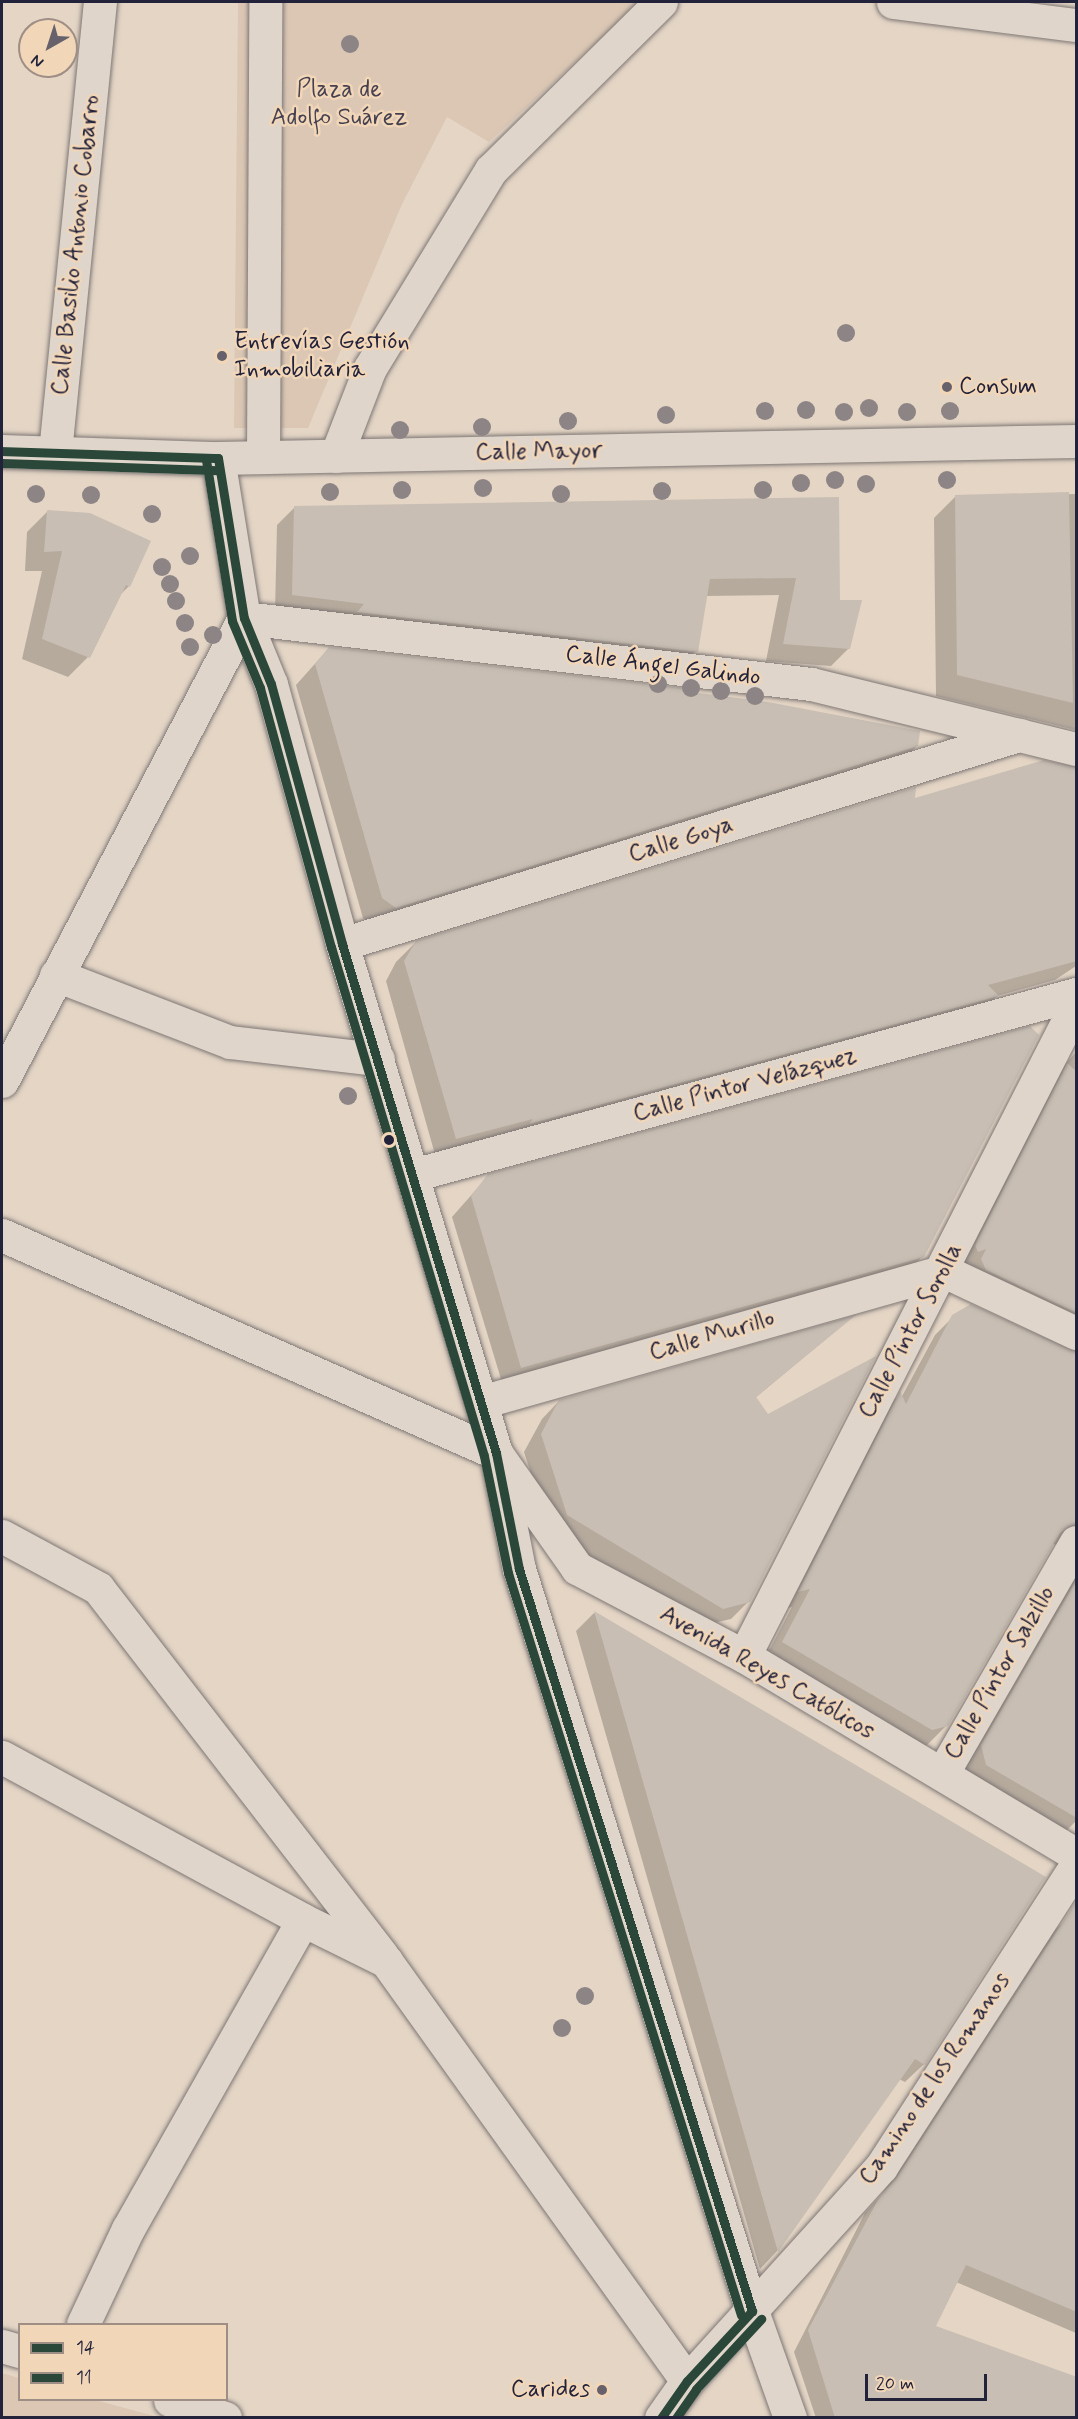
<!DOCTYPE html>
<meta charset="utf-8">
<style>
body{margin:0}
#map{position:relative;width:1078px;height:2419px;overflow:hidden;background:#e4d5c5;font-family:Mynerve,sans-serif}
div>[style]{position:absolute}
.built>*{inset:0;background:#dbc7b4}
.shadow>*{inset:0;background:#0003}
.building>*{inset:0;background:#c8beb3}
.roads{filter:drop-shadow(0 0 2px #7e7775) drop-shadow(0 0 2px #7e7775)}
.minor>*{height:33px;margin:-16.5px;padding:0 16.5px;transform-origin:16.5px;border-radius:16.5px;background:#dfd5ca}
.major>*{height:33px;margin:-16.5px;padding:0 16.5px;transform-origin:16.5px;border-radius:16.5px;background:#dfd5ca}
.bus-1>*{height:9px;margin:-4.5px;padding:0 4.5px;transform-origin:4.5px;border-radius:4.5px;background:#2a4739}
.bus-2>*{height:9px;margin:-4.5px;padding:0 4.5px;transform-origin:4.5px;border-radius:4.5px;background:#2a4739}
.trees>*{width:18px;height:18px;margin:-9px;border-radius:50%;background:#8d8485}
.dots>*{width:16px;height:16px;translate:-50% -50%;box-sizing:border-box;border:3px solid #f1d6b8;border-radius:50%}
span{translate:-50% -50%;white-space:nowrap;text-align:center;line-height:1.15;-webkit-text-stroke:5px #f1d6b8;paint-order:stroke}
.park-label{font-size:24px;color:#454150}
.street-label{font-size:24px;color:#22223b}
.poi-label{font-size:24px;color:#22223b}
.left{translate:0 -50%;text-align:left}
.right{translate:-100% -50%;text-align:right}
.frame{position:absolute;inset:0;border:3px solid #22223b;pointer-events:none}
.legend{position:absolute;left:18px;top:2323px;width:210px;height:78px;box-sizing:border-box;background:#f1d6b8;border:2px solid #9e8e86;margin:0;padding:8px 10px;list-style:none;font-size:18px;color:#22223b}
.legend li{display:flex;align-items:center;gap:12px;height:30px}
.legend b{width:30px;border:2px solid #9e8e86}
.north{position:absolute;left:18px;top:18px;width:60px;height:60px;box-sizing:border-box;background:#f1d6b8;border:2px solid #9e8e86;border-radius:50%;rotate:219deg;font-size:16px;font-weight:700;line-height:24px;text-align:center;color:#22223b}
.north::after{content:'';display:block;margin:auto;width:21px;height:27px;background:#66616b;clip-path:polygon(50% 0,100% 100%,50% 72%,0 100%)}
.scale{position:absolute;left:865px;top:2374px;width:122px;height:27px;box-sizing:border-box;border:3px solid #22223b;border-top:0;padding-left:8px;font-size:18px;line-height:21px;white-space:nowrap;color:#22223b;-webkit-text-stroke:4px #f1d6b8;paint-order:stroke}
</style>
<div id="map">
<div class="built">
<div style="clip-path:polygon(238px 2px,640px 2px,489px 142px,447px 117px,402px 204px,308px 428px,234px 428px)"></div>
<div style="clip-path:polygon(2px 2373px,19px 2378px,20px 2400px,95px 2400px,158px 2417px,2px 2417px)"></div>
</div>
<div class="shadow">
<div style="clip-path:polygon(1076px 494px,1076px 730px,936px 696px,934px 518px,955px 497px)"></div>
<div style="clip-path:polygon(838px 499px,838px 601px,849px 648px,831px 666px,766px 661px,779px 595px,705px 596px,696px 651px,678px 669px,275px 612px,277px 525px,295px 507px)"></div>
<div style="clip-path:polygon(47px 512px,129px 586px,119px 596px,88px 657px,68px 677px,22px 659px,42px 571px,25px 571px,27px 532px)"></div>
<div style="clip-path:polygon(329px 648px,689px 694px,917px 746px,897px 766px,376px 927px,363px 918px,296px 685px)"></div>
<div style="clip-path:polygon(1076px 766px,1076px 966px,1055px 980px,997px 996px,978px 1015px,436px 1158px,386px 981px,396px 962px,416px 942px,913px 800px)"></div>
<div style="clip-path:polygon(1076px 1052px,1076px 1821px,1065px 1832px,967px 1784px,962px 1765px,1066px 1545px,1051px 1544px,947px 1725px,927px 1745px,912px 1749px,763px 1662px,792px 1607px,780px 1610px,881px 1413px,900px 1394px,901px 1398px,935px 1335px,955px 1315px,1076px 1351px,1065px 1335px,958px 1270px,1048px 1084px)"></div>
<div style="clip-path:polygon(489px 1175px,923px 1256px,903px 1276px,504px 1389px,452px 1217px)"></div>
<div style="clip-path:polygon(851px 1318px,755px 1398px,767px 1416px,749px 1601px,731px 1619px,705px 1625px,550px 1532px,524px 1452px,542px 1419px,559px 1401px)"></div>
<div style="clip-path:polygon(594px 1613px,1040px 1876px,924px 2064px,905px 2082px,899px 2079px,777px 2251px,760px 2269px,576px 1631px)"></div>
<div style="clip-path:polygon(1076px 1912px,1076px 2333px,956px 2282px,934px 2327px,1076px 2418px,816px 2418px,794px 2352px,865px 2213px,882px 2194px,1052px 1932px)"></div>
</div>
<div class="building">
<div style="clip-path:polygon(1069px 492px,1073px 703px,957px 675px,955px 495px)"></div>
<div style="clip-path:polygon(839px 497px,840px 600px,862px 600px,850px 649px,783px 644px,796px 578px,710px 579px,698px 652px,357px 612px,364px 604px,292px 595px,294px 506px)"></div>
<div style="clip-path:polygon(47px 510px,90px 513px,151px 541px,130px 587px,126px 585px,90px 658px,42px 639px,62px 551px,44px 552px)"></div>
<div style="clip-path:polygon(329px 647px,691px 689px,691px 692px,768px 702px,920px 731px,918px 746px,396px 908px,382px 898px,315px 664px)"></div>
<div style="clip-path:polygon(1044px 760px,1077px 767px,1077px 961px,988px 985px,999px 996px,529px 1124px,533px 1119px,456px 1139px,404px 961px,416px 941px,916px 787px,915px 798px)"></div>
<div style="clip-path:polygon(1030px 1026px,1039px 1035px,924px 1257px,521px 1368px,471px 1196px,488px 1174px)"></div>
<div style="clip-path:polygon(1067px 1063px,1077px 1072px,1077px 1313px,986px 1270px,981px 1259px,986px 1249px,978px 1252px,975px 1245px)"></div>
<div style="clip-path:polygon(971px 1304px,1077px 1352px,1077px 1523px,1060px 1533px,948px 1726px,932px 1730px,782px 1642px,810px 1589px,798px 1592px,900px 1391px,906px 1404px,952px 1315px)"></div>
<div style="clip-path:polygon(856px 1315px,756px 1397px,768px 1414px,876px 1356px,750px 1602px,723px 1609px,567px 1515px,541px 1434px,559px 1400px)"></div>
<div style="clip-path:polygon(1077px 1579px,1077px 1818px,986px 1765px,981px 1745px)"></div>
<div style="clip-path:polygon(594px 1611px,1046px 1877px,925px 2065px,915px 2059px,778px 2252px)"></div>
<div style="clip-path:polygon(1077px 1900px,1077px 2312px,966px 2265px,936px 2326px,1077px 2377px,1077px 2418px,835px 2418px,808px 2330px,880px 2196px,897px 2177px)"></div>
</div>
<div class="roads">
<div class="minor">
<div style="left:893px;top:2px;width:184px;rotate:7.2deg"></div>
<div style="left:55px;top:452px;width:452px;rotate:-84.3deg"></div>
<div style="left:336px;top:456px;width:94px;rotate:-68.9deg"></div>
<div style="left:370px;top:368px;width:232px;rotate:-58.6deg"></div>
<div style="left:491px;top:170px;width:239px;rotate:-44.7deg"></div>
<div style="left:263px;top:457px;width:455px;rotate:-89.7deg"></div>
<div style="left:218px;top:458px;width:162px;rotate:80.8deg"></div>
<div style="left:244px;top:618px;width:71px;rotate:67.8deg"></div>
<div style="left:271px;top:684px;width:270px;rotate:74.7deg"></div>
<div style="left:342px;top:944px;width:532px;rotate:73.17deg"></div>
<div style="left:496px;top:1453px;width:118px;rotate:78.8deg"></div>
<div style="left:519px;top:1569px;width:778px;rotate:72.57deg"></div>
<div style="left:752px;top:2311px;width:114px;rotate:70.4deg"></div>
<div style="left:342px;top:944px;width:709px;rotate:-17.16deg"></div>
<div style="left:56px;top:975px;width:186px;rotate:21.1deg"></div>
<div style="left:230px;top:1042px;width:149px;rotate:6.6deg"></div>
<div style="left:2px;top:1081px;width:522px;rotate:-62.4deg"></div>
<div style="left:244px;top:618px;width:571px;rotate:6.64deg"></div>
<div style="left:811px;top:684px;width:273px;rotate:13.8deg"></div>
<div style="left:413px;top:1175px;width:687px;rotate:-15.27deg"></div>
<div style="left:2px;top:1235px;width:540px;rotate:23.81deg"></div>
<div style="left:496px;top:1453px;width:141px;rotate:54.8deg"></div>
<div style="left:577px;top:1568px;width:189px;rotate:27.8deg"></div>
<div style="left:744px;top:1656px;width:387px;rotate:30.9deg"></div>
<div style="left:481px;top:1402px;width:481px;rotate:-15.8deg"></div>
<div style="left:944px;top:1271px;width:146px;rotate:25.2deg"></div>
<div style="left:2px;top:1536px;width:109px;rotate:28.4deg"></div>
<div style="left:98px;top:1588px;width:465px;rotate:52.3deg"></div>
<div style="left:744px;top:1656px;width:731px;rotate:-62.98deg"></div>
<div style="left:2px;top:1757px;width:342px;rotate:28.4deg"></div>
<div style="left:303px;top:1920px;width:93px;rotate:26.3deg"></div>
<div style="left:386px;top:1961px;width:517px;rotate:54.37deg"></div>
<div style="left:942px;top:1774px;width:268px;rotate:-60deg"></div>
<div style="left:83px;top:2324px;width:105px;rotate:-64.7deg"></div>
<div style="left:128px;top:2229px;width:355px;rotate:-60.5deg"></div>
<div style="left:2px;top:2346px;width:19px;rotate:16deg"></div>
<div style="left:170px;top:2400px;width:58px;rotate:18.1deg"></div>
<div style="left:661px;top:2418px;width:45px;rotate:-54.9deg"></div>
<div style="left:687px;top:2381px;width:289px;rotate:-47.8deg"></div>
<div style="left:881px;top:2167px;width:359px;rotate:-57.1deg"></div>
</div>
<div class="major">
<div style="left:2px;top:451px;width:216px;rotate:1.9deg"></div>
<div style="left:218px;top:458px;width:858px;rotate:-1.14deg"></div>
</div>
</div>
<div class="bus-1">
<div style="left:2px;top:451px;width:216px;rotate:1.9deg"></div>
<div style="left:218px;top:458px;width:162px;rotate:80.8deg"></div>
<div style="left:244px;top:618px;width:71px;rotate:67.8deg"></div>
<div style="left:271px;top:684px;width:270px;rotate:74.7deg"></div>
<div style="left:342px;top:944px;width:532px;rotate:73.17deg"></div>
<div style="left:496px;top:1453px;width:118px;rotate:78.8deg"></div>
<div style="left:519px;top:1569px;width:778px;rotate:72.57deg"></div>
<div style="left:661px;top:2418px;width:45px;rotate:-54.9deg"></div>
<div style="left:687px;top:2381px;width:96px;rotate:-47.1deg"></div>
</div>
<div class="bus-2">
<div style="left:206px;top:460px;width:163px;rotate:80.8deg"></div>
<div style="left:232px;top:621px;width:73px;rotate:67.3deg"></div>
<div style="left:260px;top:688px;width:269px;rotate:74.7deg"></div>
<div style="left:331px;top:947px;width:531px;rotate:73.27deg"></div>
<div style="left:484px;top:1456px;width:119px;rotate:78.4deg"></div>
<div style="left:508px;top:1573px;width:778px;rotate:72.57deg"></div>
<div style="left:2px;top:463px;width:216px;rotate:1.9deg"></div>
<div style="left:676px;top:2418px;width:35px;rotate:-55deg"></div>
<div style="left:696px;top:2389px;width:96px;rotate:-47.1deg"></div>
</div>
<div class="trees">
<div style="left:350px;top:44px"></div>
<div style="left:846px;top:333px"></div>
<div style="left:869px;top:408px"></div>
<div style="left:806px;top:410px"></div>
<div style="left:765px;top:411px"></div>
<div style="left:950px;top:411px"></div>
<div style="left:844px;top:412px"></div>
<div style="left:907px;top:412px"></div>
<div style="left:666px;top:415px"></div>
<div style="left:568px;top:421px"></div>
<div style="left:482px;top:427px"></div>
<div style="left:400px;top:430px"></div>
<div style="left:835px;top:480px"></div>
<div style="left:947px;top:480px"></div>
<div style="left:801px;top:483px"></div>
<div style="left:866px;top:484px"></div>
<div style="left:483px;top:488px"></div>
<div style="left:402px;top:490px"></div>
<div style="left:763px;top:490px"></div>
<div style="left:662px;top:491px"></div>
<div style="left:330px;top:492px"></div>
<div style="left:36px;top:494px"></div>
<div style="left:561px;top:494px"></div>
<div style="left:91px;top:495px"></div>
<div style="left:152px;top:514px"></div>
<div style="left:190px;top:556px"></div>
<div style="left:162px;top:567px"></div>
<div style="left:170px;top:584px"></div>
<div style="left:176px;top:601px"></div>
<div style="left:185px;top:623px"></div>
<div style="left:213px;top:635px"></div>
<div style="left:190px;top:647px"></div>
<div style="left:658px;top:684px"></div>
<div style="left:691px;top:688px"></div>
<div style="left:721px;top:691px"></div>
<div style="left:755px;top:696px"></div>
<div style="left:348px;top:1096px"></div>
<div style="left:585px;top:1996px"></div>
<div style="left:562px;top:2028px"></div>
</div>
<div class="dots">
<div style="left:222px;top:356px;background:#66616b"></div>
<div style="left:947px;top:387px;background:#66616b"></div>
<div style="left:389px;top:1140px;background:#22223b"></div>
<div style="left:602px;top:2390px;background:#66616b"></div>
</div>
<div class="park-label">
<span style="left:339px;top:104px">Plaza de<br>Adolfo Suárez</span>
</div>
<div class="street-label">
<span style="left:76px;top:245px;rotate:-84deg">Calle Basilio Antonio Cobarro</span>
<span style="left:539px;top:452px;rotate:-1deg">Calle Mayor</span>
<span style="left:663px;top:666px;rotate:7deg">Calle Ángel Galindo</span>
<span style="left:681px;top:840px;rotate:-17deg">Calle Goya</span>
<span style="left:745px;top:1085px;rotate:-15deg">Calle Pintor Velázquez</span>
<span style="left:911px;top:1331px;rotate:-62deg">Calle Pintor Sorolla</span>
<span style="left:712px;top:1336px;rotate:-16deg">Calle Murillo</span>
<span style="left:767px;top:1673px;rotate:30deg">Avenida Reyes Católicos</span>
<span style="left:1000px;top:1673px;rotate:-60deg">Calle Pintor Salzillo</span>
<span style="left:935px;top:2079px;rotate:-56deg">Camino de los Romanos</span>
</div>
<div class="poi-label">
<span class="left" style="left:234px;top:356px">Entrevías Gestión<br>Inmobiliaria</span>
<span class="left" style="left:959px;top:387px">Consum</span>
<span class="right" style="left:590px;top:2390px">Carides</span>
</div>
<div class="frame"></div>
<ul class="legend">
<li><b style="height:8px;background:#2a4739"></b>14</li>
<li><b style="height:8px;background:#2a4739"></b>11</li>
</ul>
<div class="north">N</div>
<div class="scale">20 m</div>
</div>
